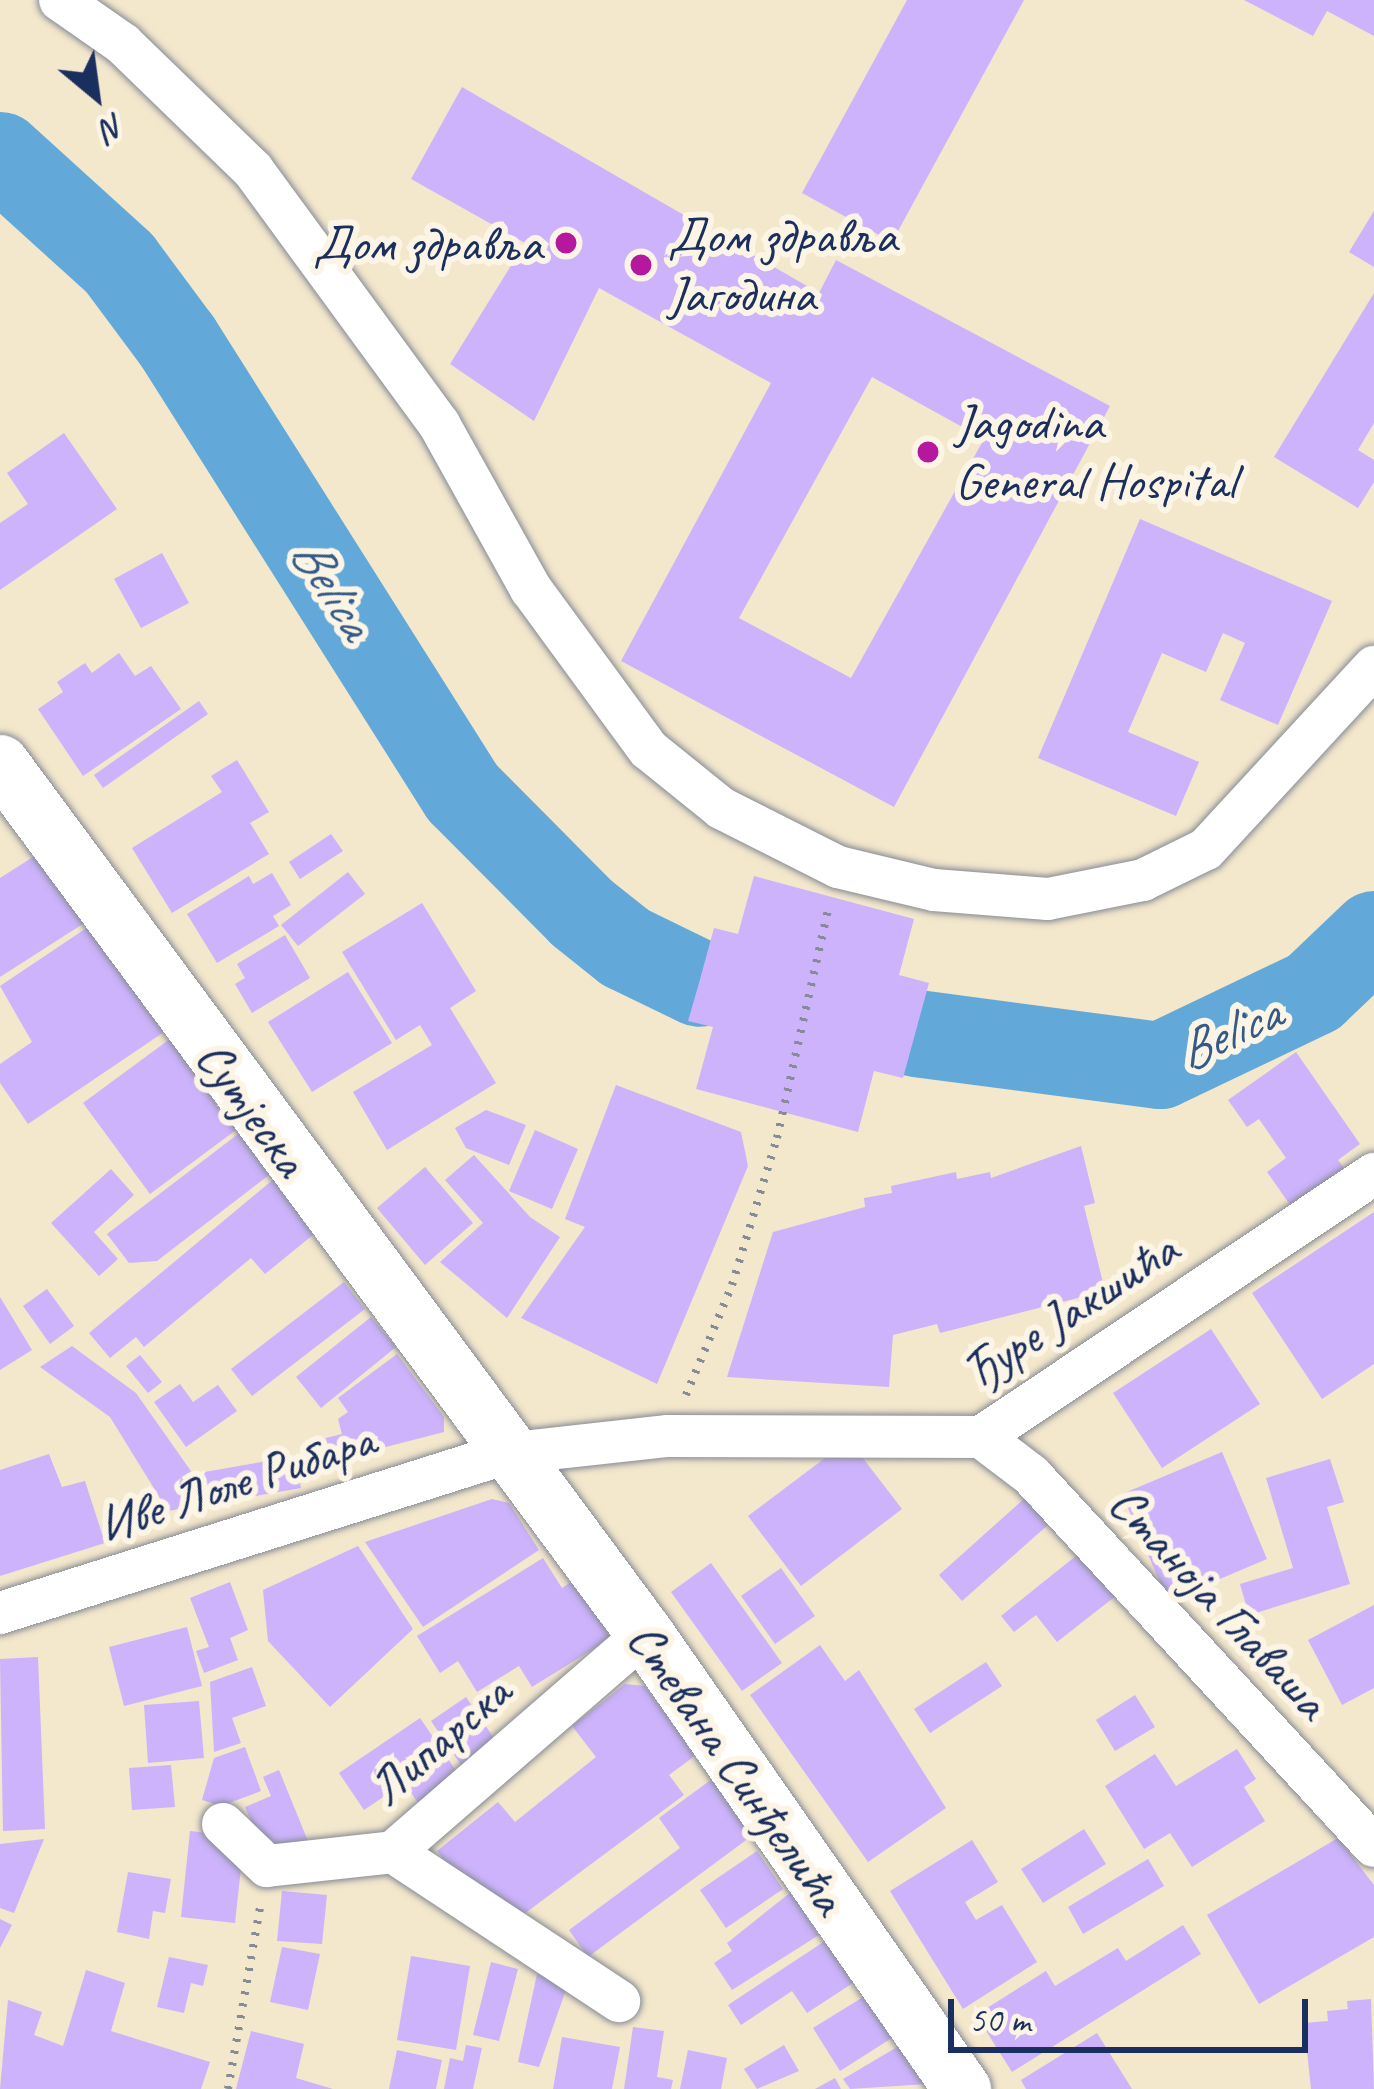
<!DOCTYPE html>
<meta charset="utf-8">
<style>
body{margin:0}
#map{position:relative;width:1374px;height:2089px;overflow:hidden;background:#f3e7cc;font-family:Caveat,sans-serif}
div>[style]{position:absolute}
.river>*{height:87px;margin:-43.5px;padding:0 43.5px;transform-origin:43.5px;border-radius:43.5px;background:#62a9d9}
.building>*{inset:0;background:#ccb3fc}
.path>*{height:8px;margin-top:-4px;transform-origin:0;background:repeating-linear-gradient(90deg,#878b95 0 3px,transparent 0 12px)}
.roads{filter:drop-shadow(0 0 3px #878b95) drop-shadow(0 0 3px #878b95)}
.street>*{height:42px;margin:-21px;padding:0 21px;transform-origin:21px;border-radius:21px;background:#fff}
.secondary>*{height:57px;margin:-28.5px;padding:0 28.5px;transform-origin:28.5px;border-radius:28.5px;background:#fff}
.dots>*{width:33px;height:33px;translate:-50% -50%;box-sizing:border-box;border:6px solid #fcf5e5;border-radius:50%}
span{translate:-50% -50%;white-space:nowrap;text-align:center;line-height:1.15;-webkit-text-stroke:12px #fcf5e5;paint-order:stroke}
.poi-label{font-size:51px;color:#1b2f5e}
.left{translate:0 -50%;text-align:left}
.right{translate:-100% -50%;text-align:right}
.street-label{font-size:51px;color:#1b2f5e}
.water-label{font-size:54px;color:#345a89;font-style:italic}
.north{position:absolute;left:36px;top:36px;width:120px;height:120px;-webkit-text-stroke:9px #fcf5e5;paint-order:stroke;rotate:151deg;font-size:33px;font-weight:700;line-height:48px;text-align:center;color:#1b2f5e}
.north::after{content:'';display:block;margin:auto;width:42px;height:54px;background:#1b2f5e;clip-path:polygon(50% 0,100% 100%,50% 72%,0 100%)}
.scale{position:absolute;left:948px;top:1999px;width:360px;height:54px;box-sizing:border-box;border:6px solid #1b2f5e;border-top:0;padding-left:15px;font-size:36px;line-height:42px;white-space:nowrap;color:#1b2f5e;-webkit-text-stroke:9px #fcf5e5;paint-order:stroke}
</style>
<div id="map">
<div class="river">
<div style="left:0;top:155px;width:161px;rotate:42.2deg"></div>
<div style="left:119px;top:263px;width:97px;rotate:53.4deg"></div>
<div style="left:177px;top:341px;width:534px;rotate:57.71deg"></div>
<div style="left:462px;top:792px;width:169px;rotate:45.2deg"></div>
<div style="left:581px;top:912px;width:56px;rotate:38.5deg"></div>
<div style="left:625px;top:947px;width:82px;rotate:25.9deg"></div>
<div style="left:916px;top:1033px;width:246px;rotate:7.5deg"></div>
<div style="left:1160px;top:1065px;width:170px;rotate:-25.5deg"></div>
<div style="left:1313px;top:992px;width:84px;rotate:-43.6deg"></div>
</div>
<div class="building">
<div style="clip-path:polygon(907px 0,1024px 0,892px 242px,802px 193px)"></div>
<div style="clip-path:polygon(1244px 0,1374px 0,1374px 36px,1327px 11px,1313px 36px)"></div>
<div style="clip-path:polygon(evenodd,462px 87px,819px 293px,836px 260px,1110px 406px,894px 807px,621px 661px,771px 383px,599px 288px,534px 421px,450px 364px,525px 243px,411px 179px,462px 87px,872px 377px,984px 439px,851px 678px,739px 618px,872px 377px)"></div>
<div style="clip-path:polygon(1374px 211px,1374px 267px,1349px 252px)"></div>
<div style="clip-path:polygon(1374px 293px,1374px 423px,1358px 450px,1374px 460px,1374px 482px,1358px 508px,1274px 457px)"></div>
<div style="clip-path:polygon(64px 433px,117px 509px,0 590px,0 523px,28px 504px,7px 473px)"></div>
<div style="clip-path:polygon(1140px 519px,1332px 601px,1278px 725px,1220px 700px,1245px 643px,1223px 633px,1206px 672px,1162px 653px,1128px 732px,1199px 762px,1176px 816px,1038px 758px)"></div>
<div style="clip-path:polygon(162px 553px,189px 603px,141px 628px,114px 579px)"></div>
<div style="clip-path:polygon(119px 653px,135px 676px,151px 666px,181px 709px,83px 776px,38px 709px,63px 692px,57px 682px,85px 663px,92px 673px)"></div>
<div style="clip-path:polygon(199px 701px,208px 714px,103px 788px,94px 775px)"></div>
<div style="clip-path:polygon(237px 760px,269px 812px,250px 823px,269px 854px,172px 913px,132px 848px,222px 792px,211px 776px)"></div>
<div style="clip-path:polygon(331px 834px,343px 851px,300px 879px,289px 862px)"></div>
<div style="clip-path:polygon(44px 850px,89px 920px,0 977px,0 878px)"></div>
<div style="clip-path:polygon(348px 872px,365px 894px,298px 946px,281px 925px)"></div>
<div style="clip-path:polygon(272px 873px,291px 905px,273px 916px,279px 926px,217px 963px,187px 914px,249px 876px,253px 884px)"></div>
<div style="clip-path:polygon(754px 876px,914px 919px,899px 975px,929px 983px,903px 1078px,874px 1071px,858px 1132px,696px 1089px,713px 1027px,688px 1021px,699px 983px,714px 928px,738px 934px)"></div>
<div style="clip-path:polygon(422px 903px,476px 991px,450px 1008px,496px 1083px,387px 1150px,353px 1092px,432px 1045px,420px 1025px,396px 1040px,342px 952px)"></div>
<div style="clip-path:polygon(91px 925px,164px 1032px,28px 1124px,0 1083px,0 1064px,32px 1042px,0 986px)"></div>
<div style="clip-path:polygon(285px 935px,310px 978px,252px 1013px,235px 984px,245px 978px,237px 964px)"></div>
<div style="clip-path:polygon(348px 972px,392px 1043px,312px 1092px,268px 1022px)"></div>
<div style="clip-path:polygon(174px 1036px,240px 1127px,150px 1194px,83px 1103px)"></div>
<div style="clip-path:polygon(1296px 1052px,1360px 1144px,1338px 1160px,1347px 1172px,1293px 1209px,1267px 1172px,1286px 1158px,1259px 1119px,1247px 1127px,1228px 1100px)"></div>
<div style="clip-path:polygon(616px 1085px,741px 1132px,748px 1166px,657px 1384px,521px 1318px,585px 1227px,565px 1219px)"></div>
<div style="clip-path:polygon(486px 1110px,526px 1125px,509px 1165px,466px 1148px,455px 1128px)"></div>
<div style="clip-path:polygon(535px 1130px,578px 1149px,552px 1209px,509px 1191px)"></div>
<div style="clip-path:polygon(242px 1131px,273px 1172px,157px 1261px,129px 1263px,107px 1234px)"></div>
<div style="clip-path:polygon(1081px 1146px,1095px 1203px,1084px 1206px,1105px 1291px,940px 1333px,937px 1324px,893px 1335px,889px 1387px,727px 1377px,773px 1232px,865px 1207px,864px 1198px,892px 1193px,891px 1186px,956px 1172px,957px 1179px,990px 1172px,991px 1178px)"></div>
<div style="clip-path:polygon(474px 1155px,530px 1217px,560px 1237px,507px 1318px,440px 1262px,483px 1223px,445px 1180px)"></div>
<div style="clip-path:polygon(425px 1167px,473px 1223px,425px 1265px,377px 1208px)"></div>
<div style="clip-path:polygon(111px 1169px,134px 1195px,94px 1232px,118px 1259px,99px 1276px,51px 1223px)"></div>
<div style="clip-path:polygon(275px 1178px,319px 1230px,265px 1274px,251px 1258px,144px 1347px,136px 1337px,110px 1358px,89px 1333px)"></div>
<div style="clip-path:polygon(1374px 1212px,1374px 1364px,1322px 1399px,1252px 1293px)"></div>
<div style="clip-path:polygon(344px 1282px,365px 1309px,252px 1396px,231px 1369px)"></div>
<div style="clip-path:polygon(47px 1289px,74px 1326px,50px 1344px,23px 1306px)"></div>
<div style="clip-path:polygon(0 1297px,32px 1350px,0 1370px)"></div>
<div style="clip-path:polygon(371px 1317px,396px 1347px,321px 1408px,296px 1377px)"></div>
<div style="clip-path:polygon(1211px 1329px,1260px 1404px,1162px 1468px,1113px 1393px)"></div>
<div style="clip-path:polygon(72px 1346px,136px 1393px,193px 1474px,295px 1456px,301px 1488px,168px 1511px,110px 1417px,40px 1367px)"></div>
<div style="clip-path:polygon(397px 1354px,444px 1417px,444px 1432px,308px 1467px,302px 1444px,342px 1434px,338px 1419px,348px 1412px,338px 1398px)"></div>
<div style="clip-path:polygon(140px 1355px,162px 1382px,148px 1393px,126px 1366px)"></div>
<div style="clip-path:polygon(180px 1384px,193px 1402px,218px 1385px,237px 1411px,186px 1447px,154px 1402px)"></div>
<div style="clip-path:polygon(849px 1440px,902px 1509px,801px 1586px,748px 1516px)"></div>
<div style="clip-path:polygon(1222px 1452px,1267px 1559px,1168px 1601px,1122px 1494px)"></div>
<div style="clip-path:polygon(49px 1454px,62px 1487px,85px 1481px,105px 1543px,0 1576px,0 1470px)"></div>
<div style="clip-path:polygon(1330px 1459px,1344px 1502px,1327px 1507px,1350px 1584px,1249px 1615px,1240px 1584px,1293px 1568px,1266px 1478px)"></div>
<div style="clip-path:polygon(1026px 1497px,1049px 1524px,962px 1601px,939px 1575px)"></div>
<div style="clip-path:polygon(492px 1499px,509px 1503px,539px 1550px,423px 1627px,365px 1542px)"></div>
<div style="clip-path:polygon(358px 1546px,413px 1629px,330px 1707px,268px 1641px,263px 1590px)"></div>
<div style="clip-path:polygon(1082px 1551px,1117px 1595px,1057px 1642px,1036px 1615px,1014px 1632px,1001px 1616px)"></div>
<div style="clip-path:polygon(543px 1558px,562px 1588px,575px 1579px,611px 1638px,532px 1687px,519px 1666px,477px 1692px,458px 1661px,440px 1673px,417px 1636px)"></div>
<div style="clip-path:polygon(711px 1563px,782px 1663px,742px 1691px,671px 1592px)"></div>
<div style="clip-path:polygon(781px 1568px,815px 1616px,775px 1644px,741px 1596px)"></div>
<div style="clip-path:polygon(230px 1582px,248px 1630px,230px 1638px,238px 1660px,204px 1673px,196px 1651px,209px 1647px,190px 1598px)"></div>
<div style="clip-path:polygon(1374px 1605px,1374px 1688px,1342px 1705px,1308px 1640px)"></div>
<div style="clip-path:polygon(187px 1627px,202px 1686px,124px 1706px,109px 1647px)"></div>
<div style="clip-path:polygon(820px 1645px,845px 1681px,859px 1670px,946px 1808px,868px 1862px,750px 1695px)"></div>
<div style="clip-path:polygon(38px 1657px,45px 1829px,3px 1831px,0 1659px)"></div>
<div style="clip-path:polygon(986px 1662px,1002px 1686px,930px 1733px,914px 1709px)"></div>
<div style="clip-path:polygon(252px 1667px,266px 1706px,232px 1718px,241px 1743px,214px 1752px,210px 1682px)"></div>
<div style="clip-path:polygon(625px 1684px,645px 1686px,696px 1755px,669px 1775px,684px 1795px,524px 1914px,458px 1877px,437px 1851px,498px 1802px,515px 1822px,596px 1757px,572px 1726px)"></div>
<div style="clip-path:polygon(1135px 1695px,1155px 1727px,1115px 1751px,1096px 1720px)"></div>
<div style="clip-path:polygon(466px 1697px,498px 1744px,463px 1768px,431px 1721px)"></div>
<div style="clip-path:polygon(199px 1701px,204px 1758px,148px 1763px,144px 1705px)"></div>
<div style="clip-path:polygon(420px 1718px,459px 1775px,419px 1804px,404px 1783px,364px 1810px,339px 1773px)"></div>
<div style="clip-path:polygon(245px 1747px,261px 1791px,221px 1806px,202px 1800px,214px 1758px)"></div>
<div style="clip-path:polygon(1237px 1749px,1256px 1779px,1244px 1787px,1265px 1821px,1192px 1867px,1170px 1833px,1144px 1849px,1105px 1786px,1155px 1754px,1176px 1786px)"></div>
<div style="clip-path:polygon(171px 1765px,175px 1807px,132px 1810px,129px 1768px)"></div>
<div style="clip-path:polygon(279px 1770px,308px 1841px,267px 1858px,245px 1807px,271px 1796px,263px 1777px)"></div>
<div style="clip-path:polygon(712px 1779px,753px 1835px,588px 1957px,569px 1930px,680px 1848px,659px 1818px)"></div>
<div style="clip-path:polygon(1084px 1829px,1106px 1864px,1043px 1903px,1021px 1869px)"></div>
<div style="clip-path:polygon(190px 1831px,216px 1834px,241px 1868px,235px 1923px,181px 1917px)"></div>
<div style="clip-path:polygon(1338px 1838px,1374px 1885px,1374px 1937px,1259px 2004px,1207px 1915px)"></div>
<div style="clip-path:polygon(44px 1839px,14px 1913px,0 1908px,0 1844px)"></div>
<div style="clip-path:polygon(972px 1840px,998px 1882px,965px 1902px,976px 1920px,1002px 1905px,1037px 1962px,963px 2009px,890px 1891px)"></div>
<div style="clip-path:polygon(757px 1851px,783px 1889px,726px 1928px,700px 1890px)"></div>
<div style="clip-path:polygon(1148px 1859px,1164px 1886px,1083px 1934px,1068px 1907px)"></div>
<div style="clip-path:polygon(128px 1872px,171px 1879px,165px 1913px,153px 1911px,149px 1939px,117px 1932px)"></div>
<div style="clip-path:polygon(282px 1891px,327px 1895px,322px 1944px,277px 1941px)"></div>
<div style="clip-path:polygon(791px 1892px,819px 1935px,732px 1990px,714px 1963px,732px 1951px,727px 1943px)"></div>
<div style="clip-path:polygon(0 1919px,12px 1925px,0 1948px)"></div>
<div style="clip-path:polygon(1183px 1925px,1201px 1954px,1012px 2072px,976px 2015px,1046px 1971px,1055px 1986px,1118px 1948px,1126px 1961px)"></div>
<div style="clip-path:polygon(831px 1937px,859px 1979px,807px 2013px,792px 1991px,741px 2025px,728px 2005px)"></div>
<div style="clip-path:polygon(282px 1947px,320px 1954px,308px 2010px,270px 2002px)"></div>
<div style="clip-path:polygon(411px 1956px,470px 1966px,456px 2050px,397px 2040px)"></div>
<div style="clip-path:polygon(169px 1957px,208px 1965px,203px 1986px,191px 1983px,184px 2013px,157px 2007px)"></div>
<div style="clip-path:polygon(491px 1962px,518px 1969px,499px 2041px,473px 2035px)"></div>
<div style="clip-path:polygon(86px 1970px,125px 1983px,111px 2031px,210px 2062px,201px 2089px,0 2089px,8px 2000px,42px 2012px,34px 2035px,63px 2046px)"></div>
<div style="clip-path:polygon(537px 1974px,569px 1981px,539px 2067px,518px 2062px)"></div>
<div style="clip-path:polygon(868px 1994px,895px 2036px,840px 2071px,813px 2028px)"></div>
<div style="clip-path:polygon(1371px 1999px,1374px 2089px,1311px 2089px,1304px 2023px,1328px 2021px,1327px 2011px,1348px 2009px,1347px 2001px)"></div>
<div style="clip-path:polygon(633px 2027px,664px 2031px,657px 2077px,673px 2080px,671px 2089px,624px 2089px)"></div>
<div style="clip-path:polygon(251px 2031px,304px 2044px,296px 2078px,333px 2089px,236px 2089px)"></div>
<div style="clip-path:polygon(1097px 2033px,1132px 2089px,1026px 2089px,1021px 2080px)"></div>
<div style="clip-path:polygon(562px 2037px,620px 2047px,612px 2089px,553px 2089px)"></div>
<div style="clip-path:polygon(904px 2043px,927px 2084px,850px 2089px,843px 2079px)"></div>
<div style="clip-path:polygon(466px 2045px,482px 2048px,473px 2089px,444px 2089px,450px 2058px,463px 2061px)"></div>
<div style="clip-path:polygon(784px 2045px,799px 2071px,757px 2089px,744px 2069px)"></div>
<div style="clip-path:polygon(397px 2050px,442px 2060px,436px 2089px,389px 2089px)"></div>
<div style="clip-path:polygon(688px 2050px,727px 2058px,721px 2089px,680px 2089px)"></div>
<div style="clip-path:polygon(835px 2078px,841px 2089px,815px 2089px)"></div>
</div>
<div class="path">
<div style="left:686px;top:1395px;width:119px;rotate:-67.3deg"></div>
<div style="left:732px;top:1285px;width:154px;rotate:-73deg"></div>
<div style="left:777px;top:1138px;width:234px;rotate:-77.4deg"></div>
<div style="left:228px;top:2089px;width:185px;rotate:-80deg"></div>
</div>
<div class="roads">
<div class="street">
<div style="left:60px;top:0;width:77px;rotate:34.9deg"></div>
<div style="left:123px;top:44px;width:181px;rotate:44.1deg"></div>
<div style="left:253px;top:170px;width:315px;rotate:53.8deg"></div>
<div style="left:439px;top:424px;width:189px;rotate:60.9deg"></div>
<div style="left:531px;top:589px;width:198px;rotate:53.8deg"></div>
<div style="left:648px;top:749px;width:94px;rotate:38.9deg"></div>
<div style="left:721px;top:808px;width:131px;rotate:26.8deg"></div>
<div style="left:838px;top:867px;width:99px;rotate:13.5deg"></div>
<div style="left:934px;top:890px;width:114px;rotate:4.5deg"></div>
<div style="left:1048px;top:899px;width:97px;rotate:-11.3deg"></div>
<div style="left:1143px;top:880px;width:70px;rotate:-26.2deg"></div>
<div style="left:1206px;top:849px;width:248px;rotate:-47.3deg"></div>
<div style="left:981px;top:1437px;width:63px;rotate:37.2deg"></div>
<div style="left:1031px;top:1475px;width:505px;rotate:47.25deg"></div>
<div style="left:0;top:1613px;width:528px;rotate:-17.51deg"></div>
<div style="left:504px;top:1454px;width:165px;rotate:-6.3deg"></div>
<div style="left:668px;top:1436px;width:313px;rotate:0.2deg"></div>
<div style="left:981px;top:1437px;width:473px;rotate:-33.8deg"></div>
<div style="left:223px;top:1824px;width:61px;rotate:43.7deg"></div>
<div style="left:267px;top:1866px;width:127px;rotate:-6.3deg"></div>
<div style="left:393px;top:1852px;width:333px;rotate:-40.9deg"></div>
<div style="left:393px;top:1852px;width:271px;rotate:33.4deg"></div>
</div>
<div class="secondary">
<div style="left:0;top:763px;width:1084px;rotate:53.48deg"></div>
<div style="left:645px;top:1634px;width:555px;rotate:55.13deg"></div>
</div>
</div>
<div class="dots">
<div style="left:566px;top:243px;background:#b5179e"></div>
<div style="left:641px;top:265px;background:#b5179e"></div>
<div style="left:928px;top:452px;background:#b5179e"></div>
</div>
<div class="poi-label">
<span class="left" style="left:668px;top:265px">Дом здравља<br>Јагодина</span>
<span class="right" style="left:542px;top:243px">Дом здравља</span>
<span class="left" style="left:955px;top:452px">Jagodina<br>General Hospital</span>
</div>
<div class="street-label">
<span style="left:252px;top:1108px;rotate:54deg">Сутјеска</span>
<span style="left:1069px;top:1311px;rotate:-33deg">Ђуре Јакшића</span>
<span style="left:236px;top:1482px;rotate:-18deg">Иве Лоле Рибара</span>
<span style="left:1219px;top:1602px;rotate:47deg">Станоја Главаша</span>
<span style="left:439px;top:1740px;rotate:-41deg">Липарска</span>
<span style="left:737px;top:1768px;rotate:55deg">Стевана Синђелића</span>
</div>
<div class="water-label">
<span style="left:333px;top:587px;rotate:58deg">Belica</span>
<span style="left:1228px;top:1032px;rotate:-25deg">Belica</span>
</div>
<div class="north">N</div>
<div class="scale">50 m</div>
</div>
